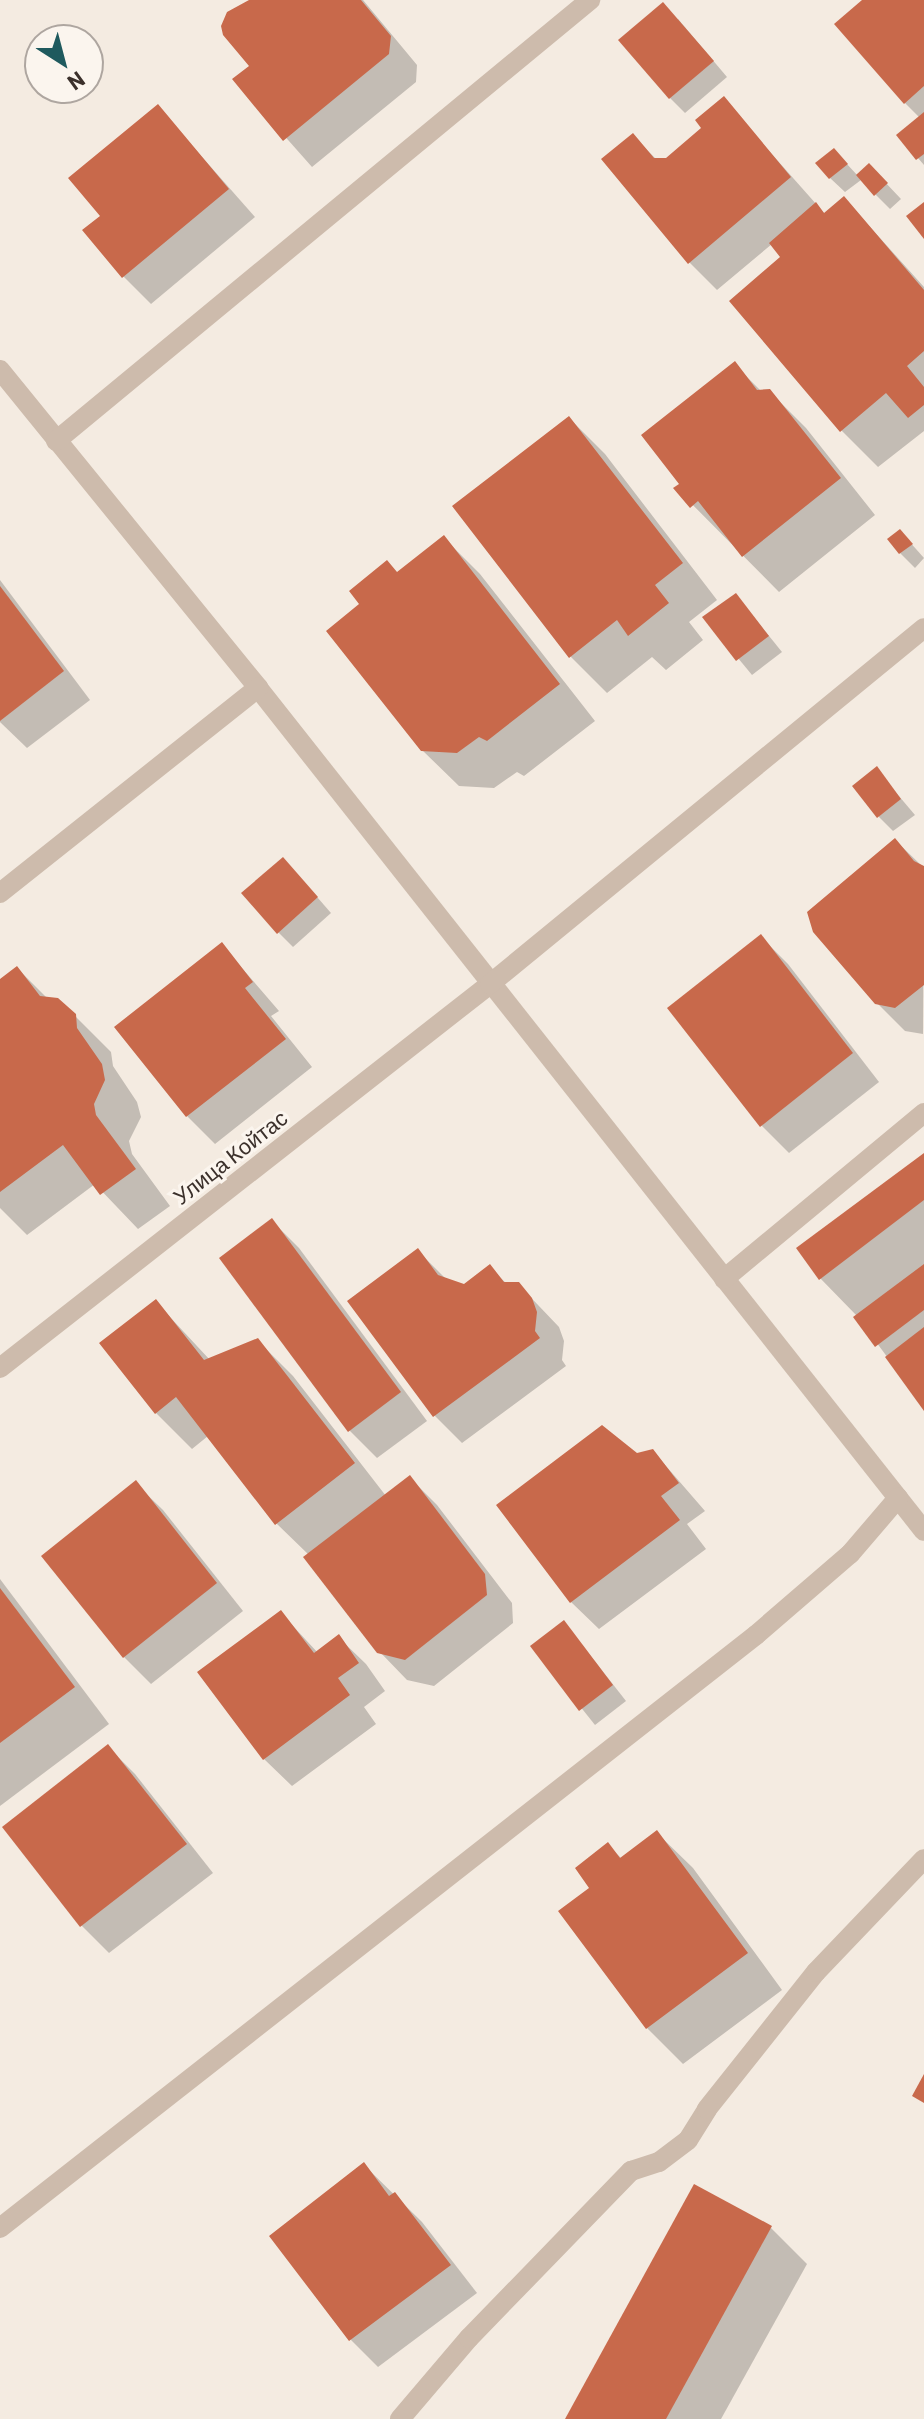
<!DOCTYPE html>
<meta charset="utf-8">
<style>
body{margin:0}
#map{position:relative;width:924px;height:2419px;overflow:hidden;background:#f4ebe1;font-family:Barlow,sans-serif}
div>[style]{position:absolute}
.shadow>*{inset:0;background:#0003}
.building>*{inset:0;background:#c8694b}
.minor>*{height:20px;margin:-10px;padding:0 10px;transform-origin:10px;border-radius:10px;background:#cdbbac}
span{translate:-50% -50%;white-space:nowrap;text-align:center;line-height:1.15;-webkit-text-stroke:6px #fbf5ee;paint-order:stroke}
.street-label{font-size:22px;color:#3b302b}
.north{position:absolute;left:24px;top:24px;width:80px;height:80px;box-sizing:border-box;background:#fbf5ee;border:2px solid #aea6a0;border-radius:50%;rotate:144deg;font-size:22px;font-weight:700;line-height:32px;text-align:center;color:#3b302b}
.north::after{content:'';display:block;margin:auto;width:28px;height:36px;background:#1f5a5e;clip-path:polygon(50% 0,100% 100%,50% 72%,0 100%)}
</style>
<div id="map">
<div class="shadow">
<div style="clip-path:polygon(256px 0,363px 0,417px 65px,416px 82px,312px 167px,235px 80px,251px 66px,228px 14px)"></div>
<div style="clip-path:polygon(865px 0,924px 0,924px 165px,898px 135px,920px 118px,905px 103px)"></div>
<div style="clip-path:polygon(678px 19px,727px 77px,685px 113px,670px 98px)"></div>
<div style="clip-path:polygon(723px 99px,825px 214px,844px 198px,924px 287px,924px 431px,878px 467px,842px 431px,732px 301px,783px 257px,772px 244px,717px 290px,689px 262px,633px 136px,657px 160px,667px 160px,704px 128px)"></div>
<div style="clip-path:polygon(157px 106px,255px 217px,151px 304px,123px 276px,102px 216px)"></div>
<div style="clip-path:polygon(834px 150px,858px 176px,884px 181px,901px 199px,890px 209px,861px 180px,845px 192px,830px 178px)"></div>
<div style="clip-path:polygon(734px 364px,762px 392px,769px 391px,806px 428px,875px 515px,779px 592px,676px 488px,682px 484px)"></div>
<div style="clip-path:polygon(569px 418px,605px 454px,717px 600px,689px 622px,703px 640px,666px 670px,652px 657px,607px 693px,571px 657px,455px 506px)"></div>
<div style="clip-path:polygon(900px 531px,924px 558px,915px 568px,900px 553px)"></div>
<div style="clip-path:polygon(444px 538px,480px 574px,595px 721px,524px 776px,517px 772px,494px 788px,459px 786px,422px 750px,362px 604px)"></div>
<div style="clip-path:polygon(0 580px,90px 700px,27px 748px,0 722px)"></div>
<div style="clip-path:polygon(736px 595px,782px 652px,752px 675px,705px 618px)"></div>
<div style="clip-path:polygon(876px 769px,915px 815px,893px 831px,879px 817px)"></div>
<div style="clip-path:polygon(895px 840px,924px 868px,923px 1034px,905px 1031px,877px 1003px)"></div>
<div style="clip-path:polygon(297px 874px,331px 913px,293px 947px,278px 932px)"></div>
<div style="clip-path:polygon(761px 937px,788px 964px,879px 1082px,789px 1153px,761px 1125px)"></div>
<div style="clip-path:polygon(222px 945px,279px 1011px,271px 1016px,312px 1067px,215px 1144px,187px 1116px,117px 1027px)"></div>
<div style="clip-path:polygon(17px 968px,48px 999px,74px 1015px,111px 1052px,113px 1066px,137px 1102px,141px 1117px,129px 1141px,132px 1154px,170px 1206px,138px 1229px,95px 1184px,27px 1235px,0 1208px,0 981px)"></div>
<div style="clip-path:polygon(924px 1156px,924px 1407px,857px 1316px,820px 1278px)"></div>
<div style="clip-path:polygon(272px 1221px,299px 1248px,427px 1421px,377px 1458px,350px 1431px,222px 1258px)"></div>
<div style="clip-path:polygon(417px 1250px,445px 1278px,464px 1286px,489px 1267px,507px 1284px,518px 1284px,559px 1327px,564px 1341px,562px 1360px,566px 1366px,462px 1443px,435px 1416px,350px 1301px)"></div>
<div style="clip-path:polygon(156px 1302px,210px 1360px,257px 1340px,293px 1376px,386px 1496px,410px 1478px,437px 1505px,512px 1603px,513px 1623px,434px 1686px,407px 1680px,379px 1651px,309px 1555px,277px 1524px,208px 1436px,192px 1449px,156px 1413px)"></div>
<div style="clip-path:polygon(653px 1451px,705px 1511px,687px 1524px,706px 1549px,599px 1629px,571px 1602px,636px 1455px)"></div>
<div style="clip-path:polygon(135px 1483px,163px 1510px,243px 1611px,151px 1684px,124px 1657px)"></div>
<div style="clip-path:polygon(0 1579px,109px 1724px,0 1806px)"></div>
<div style="clip-path:polygon(281px 1613px,318px 1653px,338px 1637px,366px 1664px,385px 1691px,364px 1707px,376px 1724px,292px 1786px,264px 1759px)"></div>
<div style="clip-path:polygon(564px 1622px,626px 1701px,595px 1725px,532px 1646px)"></div>
<div style="clip-path:polygon(108px 1747px,135px 1774px,213px 1873px,109px 1953px,82px 1926px,4px 1827px)"></div>
<div style="clip-path:polygon(657px 1833px,693px 1868px,782px 1990px,683px 2064px,647px 2028px,592px 1888px,608px 1845px,622px 1859px)"></div>
<div style="clip-path:polygon(364px 2165px,422px 2222px,477px 2293px,378px 2367px,351px 2340px,271px 2236px)"></div>
<div style="clip-path:polygon(771px 2228px,807px 2264px,721px 2419px,567px 2419px)"></div>
</div>
<div class="building">
<div style="clip-path:polygon(249px 0,361px 0,391px 36px,389px 54px,283px 141px,232px 79px,249px 66px,223px 35px,221px 26px,227px 12px)"></div>
<div style="clip-path:polygon(862px 0,924px 0,924px 86px,904px 104px,834px 24px)"></div>
<div style="clip-path:polygon(663px 2px,714px 61px,669px 99px,618px 40px)"></div>
<div style="clip-path:polygon(724px 96px,791px 177px,688px 264px,601px 159px,633px 133px,654px 158px,666px 158px,701px 128px,695px 120px)"></div>
<div style="clip-path:polygon(158px 104px,229px 189px,122px 278px,82px 230px,100px 216px,68px 178px)"></div>
<div style="clip-path:polygon(924px 112px,924px 154px,916px 160px,896px 135px)"></div>
<div style="clip-path:polygon(834px 148px,848px 164px,829px 179px,815px 163px)"></div>
<div style="clip-path:polygon(869px 163px,888px 183px,874px 196px,856px 175px)"></div>
<div style="clip-path:polygon(844px 196px,924px 290px,924px 351px,907px 366px,924px 387px,924px 405px,908px 418px,886px 393px,840px 432px,729px 301px,780px 257px,769px 243px,816px 202px,824px 213px)"></div>
<div style="clip-path:polygon(924px 202px,924px 239px,906px 216px)"></div>
<div style="clip-path:polygon(735px 361px,757px 390px,770px 389px,841px 478px,742px 557px,698px 501px,690px 508px,673px 488px,679px 484px,641px 435px)"></div>
<div style="clip-path:polygon(569px 416px,683px 563px,655px 585px,669px 603px,628px 636px,617px 620px,569px 658px,452px 506px)"></div>
<div style="clip-path:polygon(900px 529px,913px 544px,899px 554px,887px 539px)"></div>
<div style="clip-path:polygon(444px 535px,560px 684px,487px 741px,479px 737px,457px 753px,421px 751px,326px 631px,359px 604px,349px 591px,387px 560px,397px 572px)"></div>
<div style="clip-path:polygon(0 586px,64px 671px,0 721px)"></div>
<div style="clip-path:polygon(736px 593px,769px 636px,736px 661px,702px 617px)"></div>
<div style="clip-path:polygon(877px 766px,901px 799px,877px 818px,852px 786px)"></div>
<div style="clip-path:polygon(895px 838px,914px 861px,924px 866px,924px 985px,895px 1008px,875px 1004px,813px 932px,807px 912px)"></div>
<div style="clip-path:polygon(283px 857px,318px 897px,277px 934px,241px 893px)"></div>
<div style="clip-path:polygon(761px 934px,853px 1053px,760px 1127px,667px 1008px)"></div>
<div style="clip-path:polygon(222px 942px,253px 982px,245px 988px,286px 1039px,186px 1117px,114px 1027px)"></div>
<div style="clip-path:polygon(17px 966px,40px 996px,58px 998px,76px 1014px,77px 1028px,102px 1064px,105px 1080px,94px 1104px,96px 1115px,136px 1169px,100px 1195px,63px 1145px,0 1192px,0 979px)"></div>
<div style="clip-path:polygon(924px 1153px,924px 1200px,819px 1280px,796px 1248px)"></div>
<div style="clip-path:polygon(272px 1218px,401px 1392px,348px 1432px,219px 1258px)"></div>
<div style="clip-path:polygon(418px 1248px,438px 1275px,464px 1284px,490px 1264px,504px 1282px,519px 1282px,532px 1298px,537px 1312px,535px 1331px,540px 1338px,433px 1417px,347px 1301px)"></div>
<div style="clip-path:polygon(924px 1264px,924px 1310px,875px 1347px,853px 1317px)"></div>
<div style="clip-path:polygon(156px 1299px,204px 1360px,258px 1338px,355px 1463px,275px 1525px,176px 1397px,155px 1414px,99px 1343px)"></div>
<div style="clip-path:polygon(924px 1327px,924px 1411px,885px 1357px)"></div>
<div style="clip-path:polygon(602px 1425px,637px 1453px,653px 1449px,679px 1483px,661px 1496px,680px 1520px,570px 1603px,496px 1505px)"></div>
<div style="clip-path:polygon(410px 1475px,485px 1574px,487px 1595px,405px 1660px,377px 1653px,303px 1557px)"></div>
<div style="clip-path:polygon(136px 1480px,217px 1583px,123px 1658px,41px 1556px)"></div>
<div style="clip-path:polygon(0 1588px,75px 1687px,0 1743px)"></div>
<div style="clip-path:polygon(281px 1610px,314px 1653px,339px 1634px,359px 1663px,338px 1678px,350px 1695px,263px 1760px,197px 1672px)"></div>
<div style="clip-path:polygon(564px 1620px,613px 1685px,579px 1711px,530px 1646px)"></div>
<div style="clip-path:polygon(108px 1744px,187px 1844px,80px 1927px,2px 1827px)"></div>
<div style="clip-path:polygon(657px 1830px,748px 1953px,646px 2029px,558px 1911px,589px 1888px,575px 1868px,608px 1842px,620px 1858px)"></div>
<div style="clip-path:polygon(924px 2074px,924px 2103px,912px 2096px)"></div>
<div style="clip-path:polygon(364px 2162px,389px 2196px,395px 2192px,451px 2265px,349px 2341px,269px 2236px)"></div>
<div style="clip-path:polygon(694px 2184px,772px 2226px,666px 2419px,565px 2419px)"></div>
</div>
<div class="minor">
<div style="left:0;top:370px;width:409px;rotate:50.9deg"></div>
<div style="left:258px;top:688px;width:1074px;rotate:51.69deg"></div>
<div style="left:56px;top:441px;width:693px;rotate:-39.55deg"></div>
<div style="left:0;top:893px;width:330px;rotate:-38.5deg"></div>
<div style="left:724px;top:1279px;width:260px;rotate:-39.7deg"></div>
<div style="left:0;top:1368px;width:623px;rotate:-38.08deg"></div>
<div style="left:490px;top:984px;width:561px;rotate:-39.36deg"></div>
<div style="left:0;top:2228px;width:961px;rotate:-38.11deg"></div>
<div style="left:756px;top:1635px;width:124px;rotate:-40.8deg"></div>
<div style="left:850px;top:1554px;width:74px;rotate:-49.4deg"></div>
<div style="left:400px;top:2419px;width:106px;rotate:-49.6deg"></div>
<div style="left:469px;top:2338px;width:233px;rotate:-45.9deg"></div>
<div style="left:631px;top:2171px;width:29px;rotate:-18deg"></div>
<div style="left:659px;top:2162px;width:36px;rotate:-37deg"></div>
<div style="left:688px;top:2140px;width:36px;rotate:-58deg"></div>
<div style="left:707px;top:2109px;width:175px;rotate:-51.5deg"></div>
<div style="left:816px;top:1972px;width:156px;rotate:-46.3deg"></div>
</div>
<div class="street-label">
<span style="left:230px;top:1157px;rotate:-38deg">Улица Койтас</span>
</div>
<div class="north">N</div>
</div>
